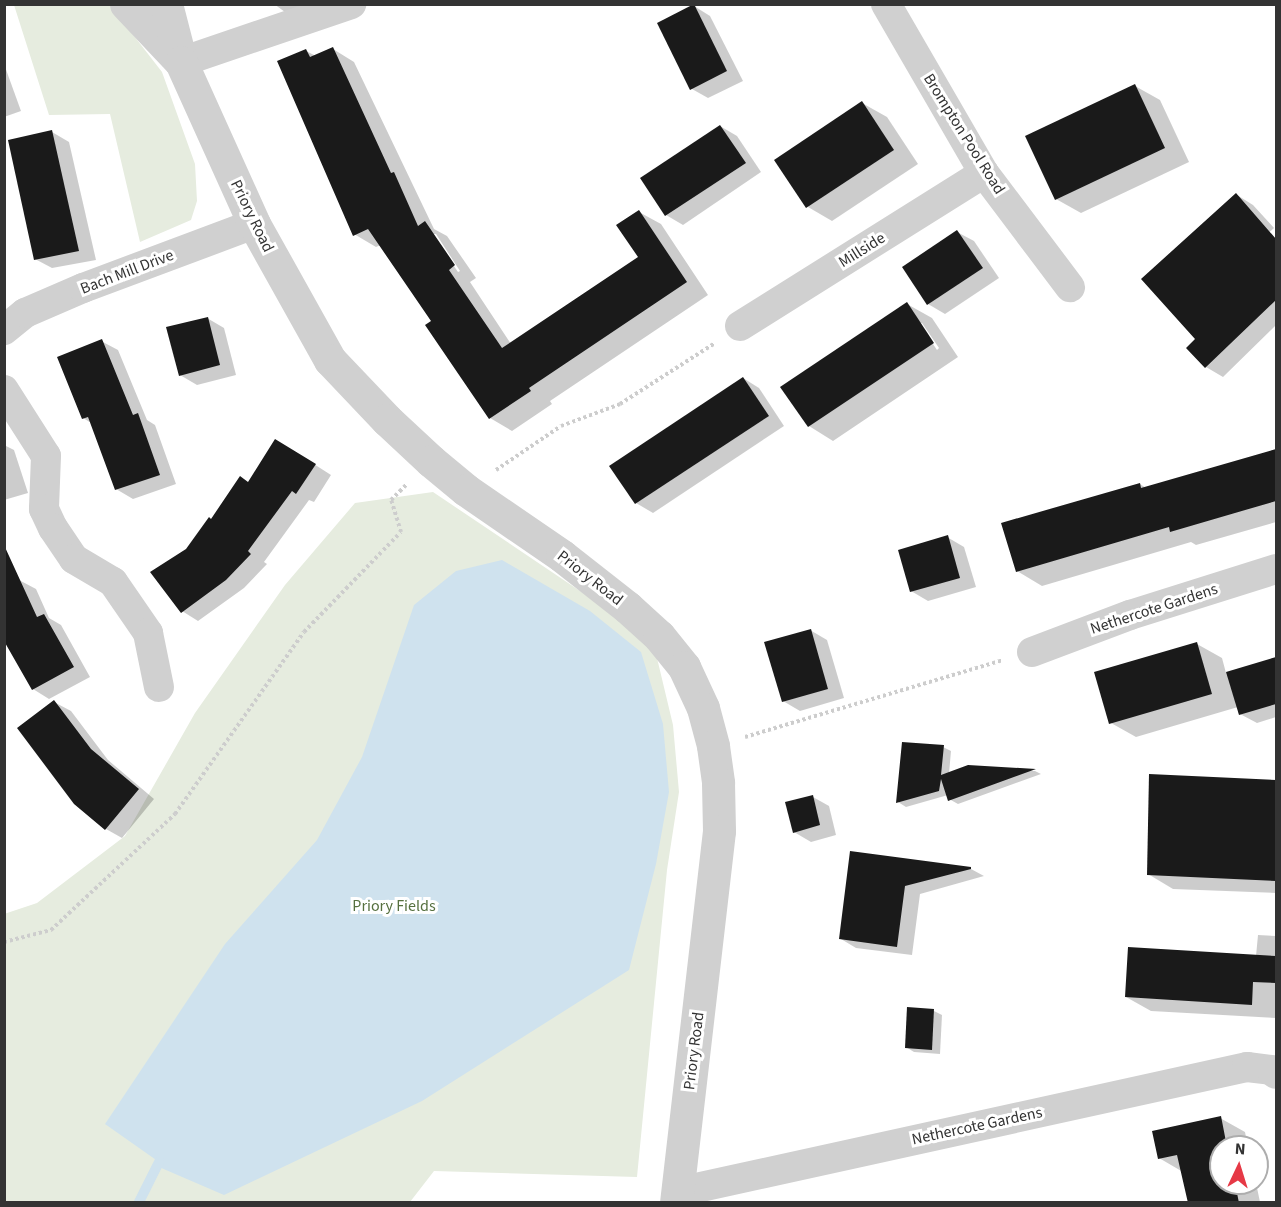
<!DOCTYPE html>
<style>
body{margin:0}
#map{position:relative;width:1281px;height:1207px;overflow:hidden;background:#fff;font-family:"Source Sans 3",sans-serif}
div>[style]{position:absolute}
.green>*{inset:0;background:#e6ecdf}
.water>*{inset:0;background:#cfe2ee}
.shadow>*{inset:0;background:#0003}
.stream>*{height:10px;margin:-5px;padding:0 5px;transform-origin:5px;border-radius:5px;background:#cfe2ee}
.building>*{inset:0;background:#1a1a1a}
.path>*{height:4px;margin-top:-2px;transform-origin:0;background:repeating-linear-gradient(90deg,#cdcdcd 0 3px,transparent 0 6px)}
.minor>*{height:30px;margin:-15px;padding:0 15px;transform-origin:15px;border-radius:15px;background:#d0d0d0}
.tertiary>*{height:33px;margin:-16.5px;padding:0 16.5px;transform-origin:16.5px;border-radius:16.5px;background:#d0d0d0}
span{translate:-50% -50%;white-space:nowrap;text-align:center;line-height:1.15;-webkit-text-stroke:6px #fff;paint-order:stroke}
.street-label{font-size:16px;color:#333}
.park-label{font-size:16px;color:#56703f}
.frame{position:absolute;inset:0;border:6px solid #333;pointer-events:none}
.north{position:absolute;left:1209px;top:1135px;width:60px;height:60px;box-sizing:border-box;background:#fff;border:2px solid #adadad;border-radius:50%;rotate:4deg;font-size:16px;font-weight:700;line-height:24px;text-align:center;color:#333}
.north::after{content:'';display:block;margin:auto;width:21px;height:27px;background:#e63946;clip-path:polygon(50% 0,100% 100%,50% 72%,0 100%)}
</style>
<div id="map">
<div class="green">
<div style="clip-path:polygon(14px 5px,110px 5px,162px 72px,195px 164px,197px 201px,191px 220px,140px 242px,110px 114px,49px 115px)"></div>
<div style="clip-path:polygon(433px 492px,635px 628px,657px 658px,673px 725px,679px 792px,667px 870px,637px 1177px,434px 1171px,410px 1202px,5px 1202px,4px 914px,37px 903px,125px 836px,195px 713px,285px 585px,355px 503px)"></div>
</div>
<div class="water">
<div style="clip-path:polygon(502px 560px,590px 611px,641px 652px,663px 724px,669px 792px,656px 864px,629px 970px,422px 1101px,224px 1195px,159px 1167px,159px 1162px,105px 1124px,225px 944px,317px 840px,362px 757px,414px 605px,456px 571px)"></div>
</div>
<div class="shadow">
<div style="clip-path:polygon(274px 4px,324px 4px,296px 20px)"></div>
<div style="clip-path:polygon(694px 6px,710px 16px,743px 81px,708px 98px,692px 89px)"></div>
<div style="clip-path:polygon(evenodd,333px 49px,354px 62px,434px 229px,447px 236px,476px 278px,470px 282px,511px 344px,640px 258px,639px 212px,661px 224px,708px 295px,550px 401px,552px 404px,512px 431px,490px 418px,433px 322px,381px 245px,376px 247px,354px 234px,306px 51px,316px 56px,333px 49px,432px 234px,436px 234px,460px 271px,458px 272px,432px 234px)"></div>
<div style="clip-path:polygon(4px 64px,21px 111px,4px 117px)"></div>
<div style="clip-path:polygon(1135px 86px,1160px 100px,1189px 162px,1081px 213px,1056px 199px)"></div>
<div style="clip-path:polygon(862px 103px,887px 117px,918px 164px,832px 221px,808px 207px)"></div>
<div style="clip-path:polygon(720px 126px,737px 136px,761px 172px,683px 225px,666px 215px,642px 179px)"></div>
<div style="clip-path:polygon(52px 132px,69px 142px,96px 260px,52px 268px,35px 259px)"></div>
<div style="clip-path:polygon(1237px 195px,1253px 205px,1274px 228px,1262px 239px,1276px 254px,1276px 325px,1223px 377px,1206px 367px,1188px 348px,1197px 339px)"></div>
<div style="clip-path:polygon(957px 232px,974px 241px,999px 278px,945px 314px,928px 304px,904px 267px)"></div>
<div style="clip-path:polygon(evenodd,907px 304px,932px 318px,958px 357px,833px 441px,809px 426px,907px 304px,919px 323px,922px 323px,939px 348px,937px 350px,919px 323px)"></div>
<div style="clip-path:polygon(207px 318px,224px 328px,236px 375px,197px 385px,180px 375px)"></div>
<div style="clip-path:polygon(101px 341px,118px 350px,147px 420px,155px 425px,176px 484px,133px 499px,116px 489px,93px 424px,83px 418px)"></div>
<div style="clip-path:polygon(743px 378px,759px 388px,784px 426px,653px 513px,636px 503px)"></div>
<div style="clip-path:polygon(4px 445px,14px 450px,28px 493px,4px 500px)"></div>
<div style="clip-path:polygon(292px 450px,331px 475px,314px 502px,309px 500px,264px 562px,267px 564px,244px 588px,198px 621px,182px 611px,187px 550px,249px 483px)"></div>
<div style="clip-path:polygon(1276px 450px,1276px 522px,1196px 545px,1191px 542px,1042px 586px,1017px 571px,1140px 484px,1146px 488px)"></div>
<div style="clip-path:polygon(947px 537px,964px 547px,976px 587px,928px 601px,911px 591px)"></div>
<div style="clip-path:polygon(19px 580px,36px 589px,49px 618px,61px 625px,90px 677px,49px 699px,33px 689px)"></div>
<div style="clip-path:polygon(810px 630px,827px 640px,844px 698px,800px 711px,783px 701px)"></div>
<div style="clip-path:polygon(1197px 644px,1222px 658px,1226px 673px,1276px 659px,1276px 717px,1257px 723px,1240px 714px,1238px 707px,1136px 737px,1111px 723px)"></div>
<div style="clip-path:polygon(54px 702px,71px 711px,108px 760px,154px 799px,122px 838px,106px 829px)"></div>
<div style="clip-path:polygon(943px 747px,951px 751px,949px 774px,968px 767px,1035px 771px,1041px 774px,958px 804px,949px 799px,948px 795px,906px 807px,898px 802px)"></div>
<div style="clip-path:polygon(1151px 775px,1276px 781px,1276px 893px,1173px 889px,1148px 874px)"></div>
<div style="clip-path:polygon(813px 797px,829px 806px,836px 835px,811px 842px,794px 832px)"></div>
<div style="clip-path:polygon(851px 853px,971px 869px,984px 876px,920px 894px,912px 955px,856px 948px,841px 939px)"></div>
<div style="clip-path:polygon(1258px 935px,1276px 936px,1276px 1018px,1151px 1011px,1126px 997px,1256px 956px)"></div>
<div style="clip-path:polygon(908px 1009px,934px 1011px,942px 1015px,940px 1054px,914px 1052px,906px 1047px)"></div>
<div style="clip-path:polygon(1220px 1118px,1245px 1132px,1248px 1147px,1221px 1147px,1221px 1183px,1256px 1183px,1260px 1202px,1189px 1202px,1183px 1172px,1159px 1158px)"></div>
</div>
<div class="stream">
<div style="left:139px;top:1202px;width:45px;rotate:-63.4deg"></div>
</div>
<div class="building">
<div style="clip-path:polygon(694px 4px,727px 71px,690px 90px,657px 23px)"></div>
<div style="clip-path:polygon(333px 47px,391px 173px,394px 172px,418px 226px,425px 221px,455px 265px,449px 270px,502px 348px,638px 257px,616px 225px,639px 210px,687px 282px,529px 388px,531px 391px,489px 419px,425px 325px,431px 321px,368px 229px,353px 236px,277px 61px,306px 49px,310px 57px)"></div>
<div style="clip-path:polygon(1135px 84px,1165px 148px,1055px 200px,1025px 136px)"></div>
<div style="clip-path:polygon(862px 101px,894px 150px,806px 208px,774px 160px)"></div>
<div style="clip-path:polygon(720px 125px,746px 163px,665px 216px,640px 178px)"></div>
<div style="clip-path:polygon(52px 130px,79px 251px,34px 260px,8px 140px)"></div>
<div style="clip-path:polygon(1236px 193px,1276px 239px,1276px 300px,1205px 368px,1186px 348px,1195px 339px,1141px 279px)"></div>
<div style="clip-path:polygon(957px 230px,983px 268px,927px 305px,902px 267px)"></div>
<div style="clip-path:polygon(907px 302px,934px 343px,808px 427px,780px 387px)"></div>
<div style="clip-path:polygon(208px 317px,220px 365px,179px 376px,166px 327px)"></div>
<div style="clip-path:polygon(102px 339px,133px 415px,138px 413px,160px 475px,115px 490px,88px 417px,82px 419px,57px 357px)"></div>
<div style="clip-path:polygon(743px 377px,769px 416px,635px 504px,609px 466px)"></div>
<div style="clip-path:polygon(275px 439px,316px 464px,296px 494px,292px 491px,248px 551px,251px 554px,226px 580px,181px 613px,150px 572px,186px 549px,209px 517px,211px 519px,240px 476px,248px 482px)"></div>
<div style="clip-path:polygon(1276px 449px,1276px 501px,1170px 532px,1169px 527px,1016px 572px,1001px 523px,1140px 483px,1141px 488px)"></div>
<div style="clip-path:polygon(948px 535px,960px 578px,910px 592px,898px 550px)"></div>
<div style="clip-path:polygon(4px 545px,37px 617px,44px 614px,74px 667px,32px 690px,4px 641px)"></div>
<div style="clip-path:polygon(811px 629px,828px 689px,782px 702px,764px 642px)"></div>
<div style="clip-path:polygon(1197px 642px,1212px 694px,1109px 724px,1094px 672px)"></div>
<div style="clip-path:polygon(1276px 657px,1276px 704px,1239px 715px,1226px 672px)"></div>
<div style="clip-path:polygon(54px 700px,91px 749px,139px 789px,105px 830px,74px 804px,17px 728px)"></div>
<div style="clip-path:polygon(902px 742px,944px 745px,941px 775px,968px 765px,1036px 769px,948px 801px,941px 779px,939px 791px,896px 803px)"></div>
<div style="clip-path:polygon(1149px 774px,1276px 780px,1276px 881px,1147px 875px)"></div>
<div style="clip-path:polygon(813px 795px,820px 825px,793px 833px,785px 802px)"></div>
<div style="clip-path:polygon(850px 851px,971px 867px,971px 869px,905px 886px,897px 947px,839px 939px)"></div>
<div style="clip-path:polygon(1128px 947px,1276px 956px,1276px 983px,1253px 982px,1252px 1005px,1125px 997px)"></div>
<div style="clip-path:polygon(907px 1007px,934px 1009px,932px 1050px,905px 1048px)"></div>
<div style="clip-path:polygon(1221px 1116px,1227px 1147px,1221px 1147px,1221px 1183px,1235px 1183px,1239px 1203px,1188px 1203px,1177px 1155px,1158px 1159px,1152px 1131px)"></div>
</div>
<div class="path">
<div style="left:496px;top:470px;width:78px;rotate:-34.1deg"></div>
<div style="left:561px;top:426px;width:63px;rotate:-20.4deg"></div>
<div style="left:620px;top:404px;width:113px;rotate:-32.7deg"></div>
<div style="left:745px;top:737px;width:269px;rotate:-16.6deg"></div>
<div style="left:4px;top:942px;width:49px;rotate:-14.3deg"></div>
<div style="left:51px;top:930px;width:170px;rotate:-43.1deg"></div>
<div style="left:175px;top:814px;width:223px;rotate:-54.7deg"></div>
<div style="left:304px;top:632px;width:139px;rotate:-45.9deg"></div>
<div style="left:401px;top:532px;width:34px;rotate:-107deg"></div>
<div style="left:391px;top:500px;width:23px;rotate:-45deg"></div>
</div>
<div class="minor">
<div style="left:886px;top:4px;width:195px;rotate:59.9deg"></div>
<div style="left:984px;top:173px;width:143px;rotate:53deg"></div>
<div style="left:181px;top:62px;width:180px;rotate:-18.8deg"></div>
<div style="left:740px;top:326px;width:288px;rotate:-32.1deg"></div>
<div style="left:4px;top:330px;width:27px;rotate:-39deg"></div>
<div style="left:25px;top:313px;width:63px;rotate:-23.3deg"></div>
<div style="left:83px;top:288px;width:183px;rotate:-20.5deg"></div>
<div style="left:4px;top:390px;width:78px;rotate:57.5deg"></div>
<div style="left:46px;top:456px;width:53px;rotate:92.2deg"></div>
<div style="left:44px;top:509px;width:21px;rotate:65deg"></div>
<div style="left:53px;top:528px;width:37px;rotate:56deg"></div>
<div style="left:74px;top:559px;width:45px;rotate:30.5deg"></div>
<div style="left:113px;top:582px;width:62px;rotate:55.5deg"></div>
<div style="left:148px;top:633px;width:55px;rotate:78.5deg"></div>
<div style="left:1032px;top:652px;width:105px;rotate:-20.7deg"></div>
<div style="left:1130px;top:615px;width:153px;rotate:-17.5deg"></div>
<div style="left:678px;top:1192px;width:583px;rotate:-12.39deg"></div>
<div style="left:1247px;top:1067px;width:24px;rotate:7deg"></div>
<div style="left:1271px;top:1070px;width:6px;rotate:39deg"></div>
</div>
<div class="tertiary">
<div style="left:126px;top:4px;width:77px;rotate:46.6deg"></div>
<div style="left:166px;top:4px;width:60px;rotate:75.5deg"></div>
<div style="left:181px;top:62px;width:178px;rotate:65.7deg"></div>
<div style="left:254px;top:224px;width:156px;rotate:60.8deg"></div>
<div style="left:330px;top:360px;width:83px;rotate:46.5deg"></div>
<div style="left:387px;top:420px;width:60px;rotate:43deg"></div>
<div style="left:431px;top:461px;width:45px;rotate:39.6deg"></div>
<div style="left:466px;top:490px;width:116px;rotate:34.5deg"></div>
<div style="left:562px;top:556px;width:83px;rotate:38.1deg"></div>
<div style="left:627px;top:607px;width:43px;rotate:42.2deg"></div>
<div style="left:659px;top:636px;width:40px;rotate:51deg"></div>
<div style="left:684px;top:667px;width:45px;rotate:65.1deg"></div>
<div style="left:703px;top:708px;width:39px;rotate:75deg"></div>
<div style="left:713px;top:746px;width:37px;rotate:82deg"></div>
<div style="left:718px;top:783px;width:48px;rotate:88.8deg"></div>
<div style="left:719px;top:831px;width:373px;rotate:96.6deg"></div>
</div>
<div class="street-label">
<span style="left:964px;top:134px;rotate:58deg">Brompton Pool Road</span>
<span style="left:252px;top:216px;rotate:64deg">Priory Road</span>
<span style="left:862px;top:250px;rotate:-32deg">Millside</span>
<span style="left:127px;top:272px;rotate:-21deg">Bach Mill Drive</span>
<span style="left:590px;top:578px;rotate:38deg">Priory Road</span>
<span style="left:1154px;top:609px;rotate:-18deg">Nethercote Gardens</span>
<span style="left:694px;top:1051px;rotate:-83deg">Priory Road</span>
<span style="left:977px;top:1126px;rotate:-12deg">Nethercote Gardens</span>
</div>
<div class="park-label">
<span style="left:394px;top:906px">Priory Fields</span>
</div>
<div class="frame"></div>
<div class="north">N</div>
</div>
